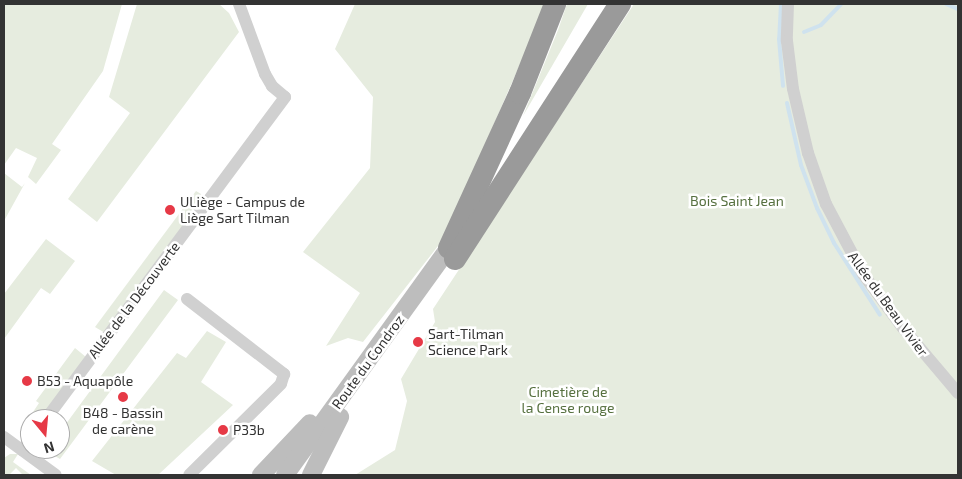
<!DOCTYPE html>
<meta charset="utf-8">
<style>
body{margin:0}
#map{position:relative;width:962px;height:479px;overflow:hidden;background:#fff;font-family:"Exo 2",sans-serif}
div>[style]{position:absolute}
.green>*{inset:0;background:#e6ecdf}
.stream>*{height:4px;margin:-2px;padding:0 2px;transform-origin:2px;border-radius:2px;background:#cfe2ee}
.street>*{height:12px;margin:-6px;padding:0 6px;transform-origin:6px;border-radius:6px;background:#d0d0d0}
.secondary>*{height:18px;margin:-9px;padding:0 9px;transform-origin:9px;border-radius:9px;background:#bdbdbd}
.highway>*{height:22px;margin:-11px;padding:0 11px;transform-origin:11px;border-radius:11px;background:#9a9a9a}
.dots>*{width:14px;height:14px;translate:-50% -50%;box-sizing:border-box;border:2px solid #fff;border-radius:50%}
span{translate:-50% -50%;white-space:nowrap;text-align:center;line-height:1.15;-webkit-text-stroke:5px #fff;paint-order:stroke}
.park-label{font-size:14px;color:#56703f}
.poi-label{font-size:14px;color:#333}
.left{translate:0 -50%;text-align:left}
.street-label{font-size:14px;color:#333}
.frame{position:absolute;inset:0;border:5px solid #333;pointer-events:none}
.north{position:absolute;left:20px;top:409px;width:50px;height:50px;box-sizing:border-box;background:#fff;border:1px solid #adadad;border-radius:50%;rotate:163deg;font-size:14px;font-weight:700;line-height:20px;text-align:center;color:#333}
.north::after{content:'';display:block;margin:auto;width:18px;height:22px;background:#e63946;clip-path:polygon(50% 0,100% 100%,50% 72%,0 100%)}
</style>
<div id="map">
<div class="green">
<div style="clip-path:polygon(4px 4px,122px 4px,103px 71px,52px 144px,61px 150px,36px 184px,28px 177px,37px 158px,16px 148px,4px 165px)"></div>
<div style="clip-path:polygon(137px 4px,219px 4px,229px 13px,239px 32px,97px 222px,68px 199px,130px 113px,109px 97px)"></div>
<div style="clip-path:polygon(355px 4px,546px 4px,445px 237px,363px 342px,348px 338px,326px 346px,360px 293px,303px 252px,370px 168px,373px 97px,335px 49px)"></div>
<div style="clip-path:polygon(567px 4px,588px 4px,523px 116px,558px 30px)"></div>
<div style="clip-path:polygon(634px 4px,958px 4px,958px 475px,355px 475px,395px 450px,407px 401px,401px 379px,435px 322px,433px 309px)"></div>
<div style="clip-path:polygon(4px 173px,22px 187px,25px 183px,4px 221px)"></div>
<div style="clip-path:polygon(196px 191px,206px 197px,105px 333px,95px 327px)"></div>
<div style="clip-path:polygon(46px 239px,75px 261px,50px 294px,41px 288px,4px 339px,4px 294px)"></div>
<div style="clip-path:polygon(164px 290px,178px 300px,60px 459px,46px 451px,60px 449px,60px 432px)"></div>
<div style="clip-path:polygon(207px 331px,226px 342px,201px 382px,233px 405px,158px 475px,116px 475px,92px 461px,177px 353px,186px 358px)"></div>
<div style="clip-path:polygon(75px 348px,86px 357px,41px 419px,33px 412px,39px 403px,36px 401px)"></div>
<div style="clip-path:polygon(10px 454px,18px 454px,13px 462px,31px 475px,23px 475px,16px 468px,9px 475px,4px 475px,4px 458px)"></div>
</div>
<div class="stream">
<div style="left:781px;top:4px;width:35px;rotate:93deg"></div>
<div style="left:779px;top:39px;width:47px;rotate:85.1deg"></div>
<div style="left:946px;top:4px;width:13px;rotate:23deg"></div>
<div style="left:804px;top:32px;width:18px;rotate:-22deg"></div>
<div style="left:821px;top:25px;width:29px;rotate:-46deg"></div>
<div style="left:787px;top:103px;width:64px;rotate:77.3deg"></div>
<div style="left:801px;top:165px;width:46px;rotate:69.6deg"></div>
<div style="left:817px;top:208px;width:39px;rotate:64deg"></div>
<div style="left:834px;top:243px;width:85px;rotate:57.4deg"></div>
</div>
<div class="street">
<div style="left:788px;top:4px;width:37px;rotate:92deg"></div>
<div style="left:787px;top:41px;width:48px;rotate:82.9deg"></div>
<div style="left:793px;top:89px;width:66px;rotate:76.8deg"></div>
<div style="left:808px;top:153px;width:54px;rotate:70.6deg"></div>
<div style="left:826px;top:204px;width:79px;rotate:62.1deg"></div>
<div style="left:863px;top:274px;width:67px;rotate:53.5deg"></div>
<div style="left:903px;top:328px;width:85px;rotate:49.8deg"></div>
<div style="left:187px;top:299px;width:123px;rotate:37.7deg"></div>
<div style="left:284px;top:374px;width:10px;rotate:107deg"></div>
<div style="left:281px;top:384px;width:129px;rotate:135.3deg"></div>
<div style="left:46px;top:419px;width:401px;rotate:-53.4deg"></div>
<div style="left:285px;top:97px;width:17px;rotate:-140deg"></div>
<div style="left:272px;top:86px;width:14px;rotate:-120deg"></div>
<div style="left:265px;top:74px;width:75px;rotate:-110.4deg"></div>
<div style="left:4px;top:437px;width:64px;rotate:36.2deg"></div>
<div style="left:22px;top:450px;width:13px;rotate:-51deg"></div>
</div>
<div class="secondary">
<div style="left:261px;top:475px;width:71px;rotate:-46.7deg"></div>
<div style="left:285px;top:475px;width:280px;rotate:-54.2deg"></div>
<div style="left:311px;top:475px;width:65px;rotate:-63.4deg"></div>
</div>
<div class="highway">
<div style="left:449px;top:248px;width:170px;rotate:-65.4deg"></div>
<div style="left:520px;top:93px;width:96px;rotate:-68.5deg"></div>
<div style="left:455px;top:259px;width:304px;rotate:-57.1deg"></div>
</div>
<div class="dots">
<div style="left:170px;top:210px;background:#e63946"></div>
<div style="left:418px;top:342px;background:#e63946"></div>
<div style="left:27px;top:381px;background:#e63946"></div>
<div style="left:123px;top:397px;background:#e63946"></div>
<div style="left:223px;top:430px;background:#e63946"></div>
</div>
<div class="park-label">
<span style="left:737px;top:201px">Bois Saint Jean</span>
<span style="left:568px;top:400px">Cimetière de<br>la Cense rouge</span>
</div>
<div class="poi-label">
<span class="left" style="left:180px;top:210px">ULiège - Campus de<br>Liège Sart Tilman</span>
<span class="left" style="left:428px;top:342px">Sart-Tilman<br>Science Park</span>
<span class="left" style="left:37px;top:381px">B53 - Aquapôle</span>
<span style="left:123px;top:421px">B48 - Bassin<br>de carène</span>
<span class="left" style="left:233px;top:430px">P33b</span>
</div>
<div class="street-label">
<span style="left:134px;top:300px;rotate:-53deg">Allée de la Découverte</span>
<span style="left:888px;top:304px;rotate:54deg">Allée du Beau Vivier</span>
<span style="left:368px;top:362px;rotate:-54deg">Route du Condroz</span>
</div>
<div class="frame"></div>
<div class="north">N</div>
</div>
